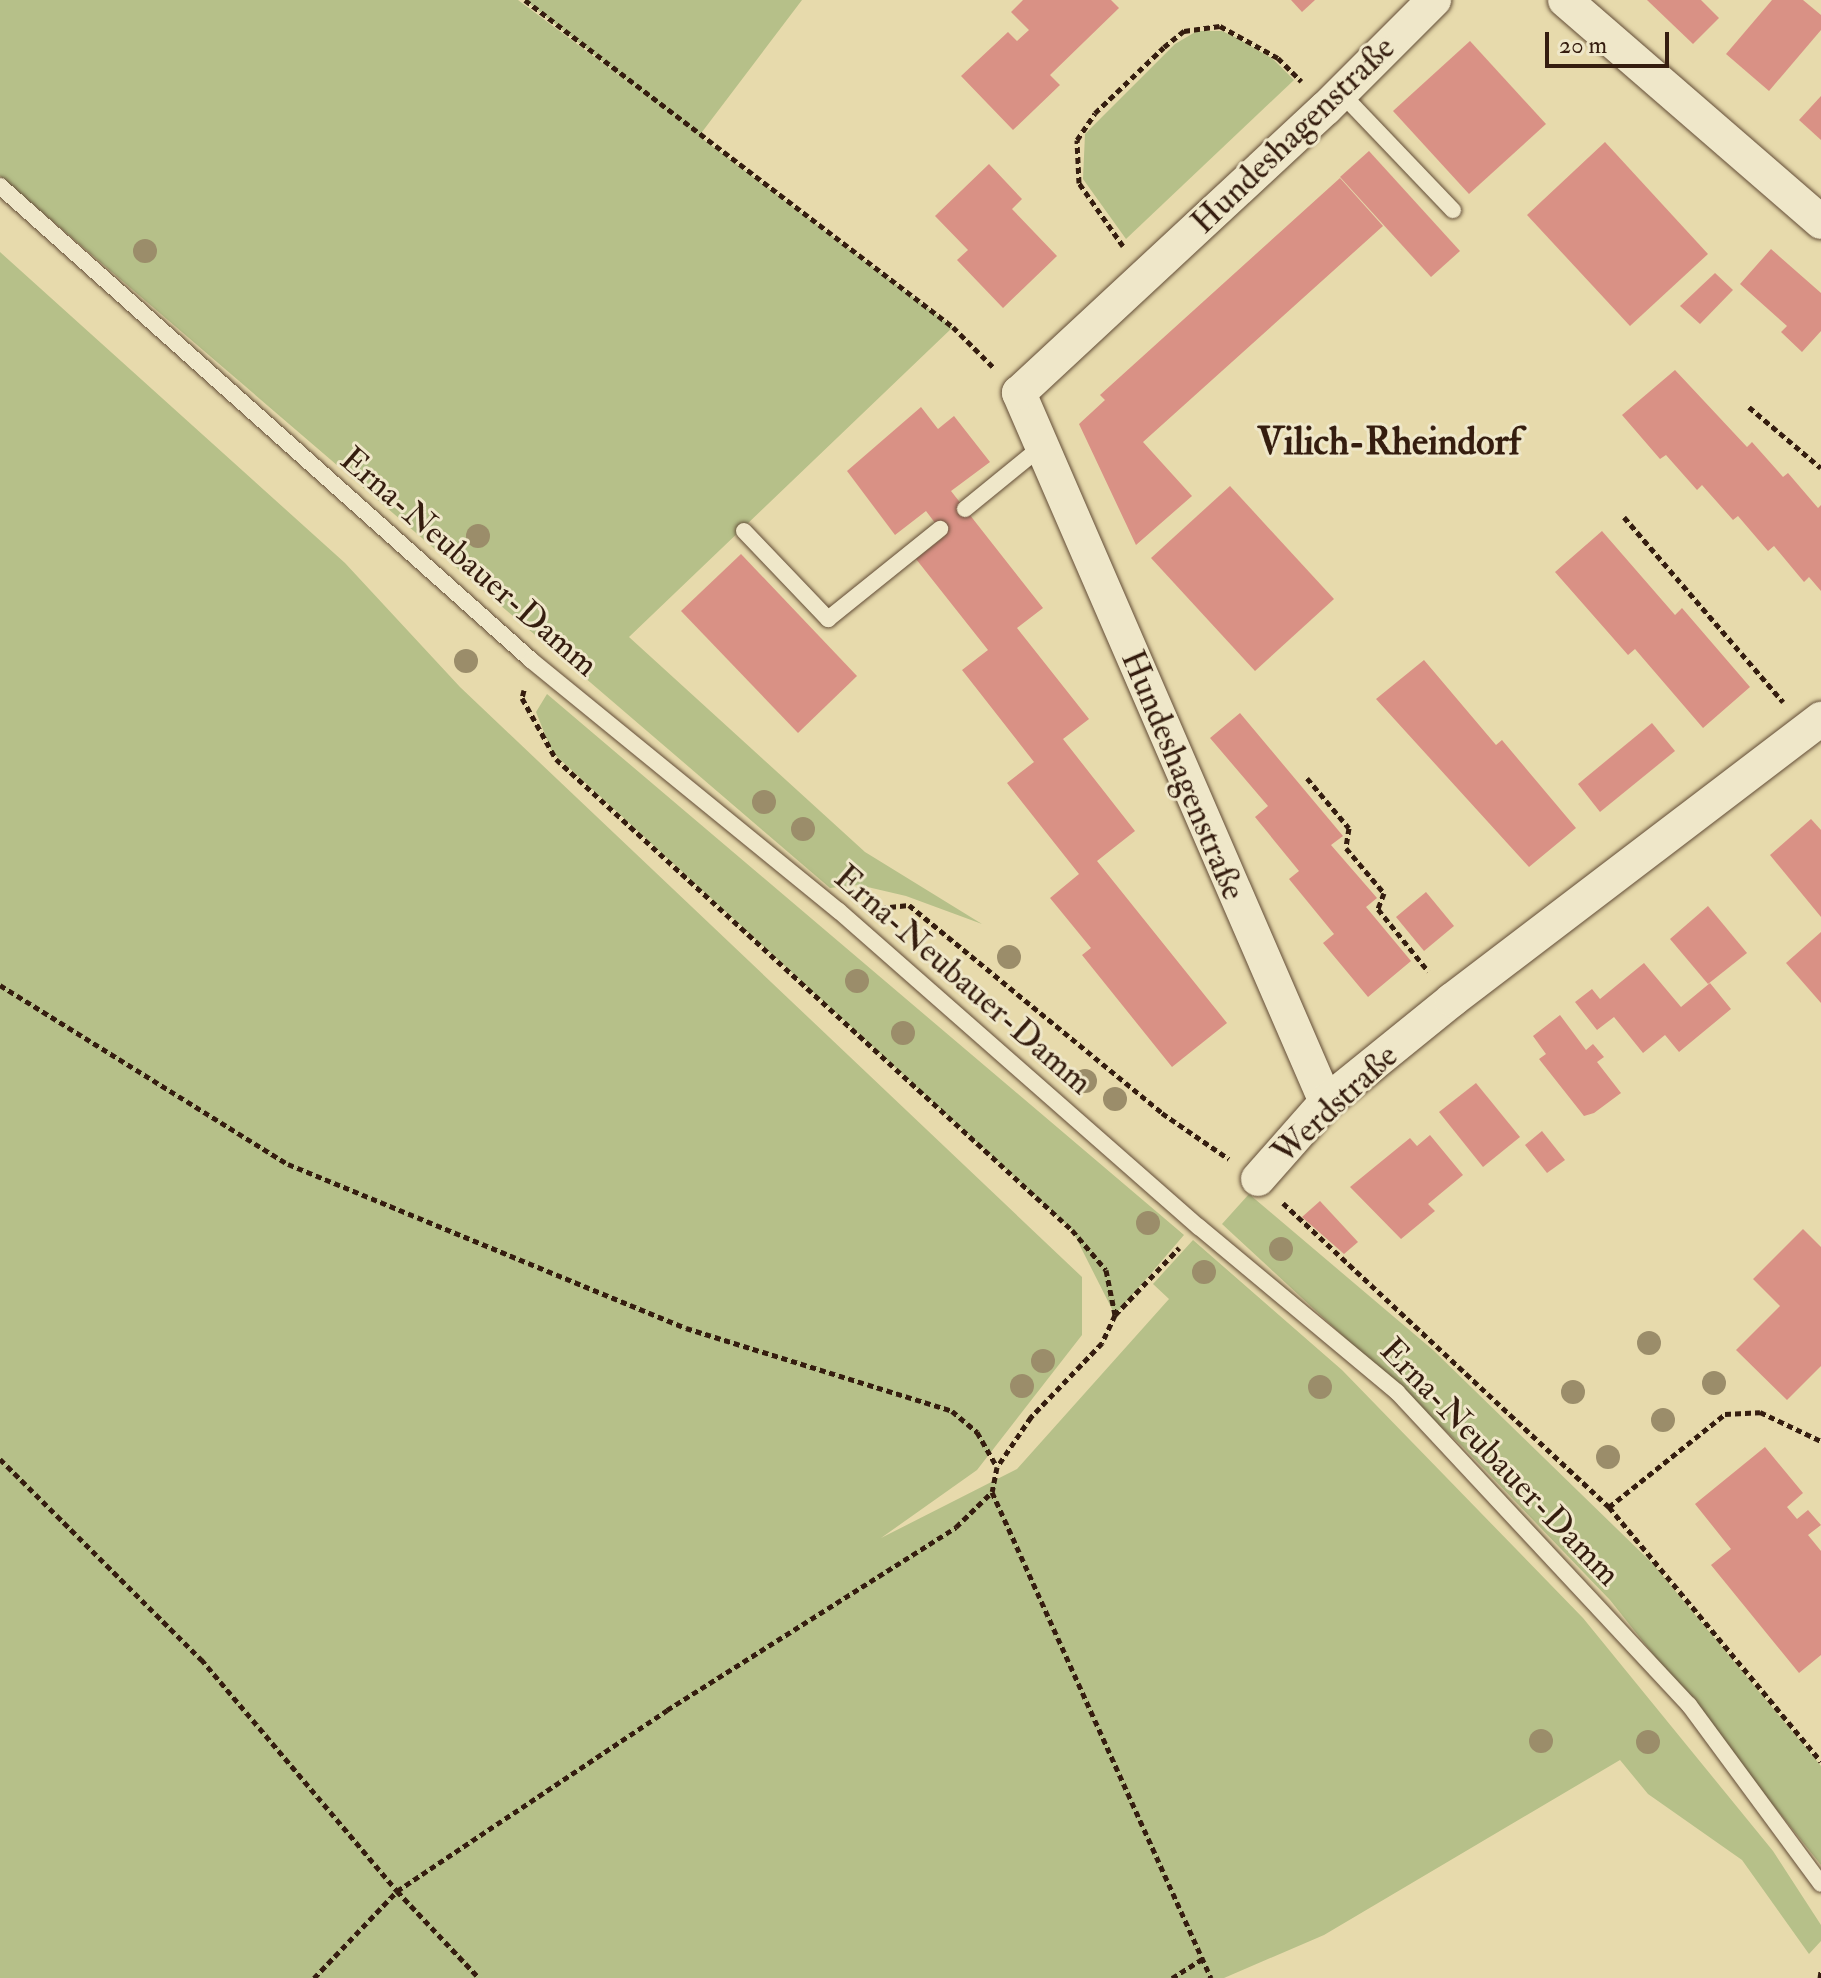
<!DOCTYPE html>
<meta charset="utf-8">
<style>
body{margin:0}
#map{position:relative;width:1821px;height:1978px;overflow:hidden;background:#e7daac;font-family:"IM FELL Double Pica",serif}
div>[style]{position:absolute}
.green>*{inset:0;background:#b6c089}
.building>*{inset:0;background:#d99185}
.path>*{height:5px;margin-top:-2.5px;transform-origin:0;background:repeating-linear-gradient(90deg,#351d0f 0 6px,transparent 0 10px)}
.roads{filter:drop-shadow(0 0 2px #624c36) drop-shadow(0 0 2px #624c36)}
.lane>*{height:16px;margin:-8px;padding:0 8px;transform-origin:8px;border-radius:8px;background:#efe7c9}
.street>*{height:34px;margin:-17px;padding:0 17px;transform-origin:17px;border-radius:17px;background:#efe7c9}
.trees>*{width:24px;height:24px;margin:-12px;border-radius:50%;background:#9b8d6a}
span{translate:-50% -50%;white-space:nowrap;text-align:center;line-height:1.15;-webkit-text-stroke:6px #efe7c9;paint-order:stroke}
.street-label{font-size:34px;color:#351d0f}
.quarter-label{font-size:38px;color:#351d0f;font-weight:700}
.scale{position:absolute;left:1545px;top:32px;width:124px;height:36px;box-sizing:border-box;border:4px solid #351d0f;border-top:0;padding-left:10px;font-size:24px;line-height:28px;white-space:nowrap;color:#351d0f;-webkit-text-stroke:6px #efe7c9;paint-order:stroke}
</style>
<div id="map">
<div class="green">
<div style="clip-path:polygon(0 0,518px 0,644px 94px,525px 0,802px 0,699px 136px,953px 327px,629px 637px,865px 852px,982px 924px,906px 896px,859px 885px,830px 888px,0 176px)"></div>
<div style="clip-path:polygon(1197px 31px,1222px 31px,1237px 38px,1273px 59px,1294px 80px,1126px 239px,1083px 179px,1085px 134px,1175px 44px)"></div>
<div style="clip-path:polygon(0 252px,345px 563px,460px 687px,1082px 1277px,1082px 1335px,977px 1470px,881px 1538px,1017px 1469px,1169px 1299px,1153px 1284px,1193px 1240px,1342px 1370px,1583px 1618px,1773px 1851px,1821px 1925px,1821px 1941px,1809px 1954px,1742px 1860px,1648px 1794px,1620px 1760px,1324px 1935px,1224px 1978px,0 1978px)"></div>
<div style="clip-path:polygon(547px 694px,1184px 1235px,1115px 1315px,1072px 1230px,552px 752px,536px 712px)"></div>
<div style="clip-path:polygon(1249px 1194px,1433px 1350px,1652px 1563px,1821px 1766px,1821px 1865px,1610px 1600px,1462px 1446px,1222px 1224px)"></div>
</div>
<div class="building">
<div style="clip-path:polygon(1023px 0,1111px 0,1119px 8px,1050px 75px,1060px 85px,1013px 130px,961px 76px,1008px 32px,1017px 41px,1029px 30px,1011px 12px)"></div>
<div style="clip-path:polygon(1291px 0,1315px 0,1302px 12px)"></div>
<div style="clip-path:polygon(1647px 0,1701px 0,1719px 18px,1693px 44px)"></div>
<div style="clip-path:polygon(1772px 0,1803px 0,1821px 15px,1821px 30px,1769px 91px,1726px 54px)"></div>
<div style="clip-path:polygon(1470px 41px,1546px 124px,1469px 194px,1393px 111px)"></div>
<div style="clip-path:polygon(1821px 96px,1821px 140px,1799px 120px)"></div>
<div style="clip-path:polygon(1605px 142px,1708px 254px,1630px 326px,1527px 215px)"></div>
<div style="clip-path:polygon(1369px 151px,1460px 251px,1431px 277px,1340px 177px)"></div>
<div style="clip-path:polygon(989px 164px,1022px 199px,1012px 209px,1057px 256px,1003px 308px,957px 260px,968px 250px,935px 216px)"></div>
<div style="clip-path:polygon(1340px 178px,1383px 226px,1143px 442px,1192px 496px,1136px 545px,1079px 424px,1105px 400px,1100px 395px)"></div>
<div style="clip-path:polygon(1771px 249px,1821px 293px,1821px 331px,1802px 352px,1781px 332px,1787px 326px,1740px 284px)"></div>
<div style="clip-path:polygon(1715px 273px,1733px 290px,1700px 324px,1680px 306px)"></div>
<div style="clip-path:polygon(1675px 370px,1747px 447px,1752px 442px,1783px 477px,1788px 473px,1818px 508px,1821px 505px,1821px 591px,1809px 577px,1804px 582px,1774px 546px,1768px 551px,1738px 516px,1733px 520px,1702px 485px,1697px 490px,1666px 455px,1660px 459px,1622px 415px)"></div>
<div style="clip-path:polygon(921px 407px,938px 429px,954px 416px,990px 462px,951px 491px,1043px 608px,1017px 628px,1089px 719px,1063px 739px,1135px 831px,1097px 861px,1227px 1023px,1172px 1067px,1082px 955px,1091px 948px,1050px 898px,1079px 874px,1007px 783px,1034px 762px,962px 670px,988px 650px,916px 559px,945px 536px,926px 511px,895px 535px,847px 471px)"></div>
<div style="clip-path:polygon(1230px 486px,1334px 599px,1255px 671px,1151px 558px)"></div>
<div style="clip-path:polygon(1602px 531px,1675px 615px,1682px 608px,1750px 687px,1703px 728px,1635px 649px,1628px 655px,1555px 572px)"></div>
<div style="clip-path:polygon(741px 554px,857px 676px,798px 733px,681px 611px)"></div>
<div style="clip-path:polygon(1424px 660px,1496px 745px,1502px 740px,1576px 828px,1529px 867px,1376px 699px)"></div>
<div style="clip-path:polygon(1240px 713px,1343px 836px,1331px 845px,1377px 898px,1366px 907px,1411px 961px,1368px 997px,1323px 943px,1334px 934px,1289px 879px,1299px 871px,1255px 817px,1268px 806px,1210px 738px)"></div>
<div style="clip-path:polygon(1652px 723px,1675px 751px,1600px 812px,1578px 784px)"></div>
<div style="clip-path:polygon(1811px 819px,1821px 830px,1821px 917px,1770px 855px)"></div>
<div style="clip-path:polygon(1426px 892px,1454px 926px,1424px 951px,1396px 917px)"></div>
<div style="clip-path:polygon(1708px 906px,1747px 953px,1708px 984px,1670px 939px)"></div>
<div style="clip-path:polygon(1821px 932px,1821px 1003px,1786px 963px)"></div>
<div style="clip-path:polygon(1644px 963px,1681px 1007px,1710px 983px,1731px 1009px,1679px 1052px,1665px 1035px,1643px 1053px,1614px 1017px,1597px 1030px,1575px 1002px,1592px 989px,1600px 999px)"></div>
<div style="clip-path:polygon(1560px 1015px,1586px 1050px,1593px 1044px,1604px 1057px,1597px 1062px,1621px 1093px,1594px 1113px,1584px 1116px,1539px 1059px,1546px 1054px,1533px 1036px)"></div>
<div style="clip-path:polygon(1476px 1083px,1520px 1137px,1483px 1167px,1439px 1112px)"></div>
<div style="clip-path:polygon(1542px 1131px,1565px 1160px,1547px 1173px,1525px 1145px)"></div>
<div style="clip-path:polygon(1430px 1135px,1463px 1175px,1428px 1204px,1435px 1211px,1401px 1239px,1350px 1187px,1410px 1138px,1417px 1146px)"></div>
<div style="clip-path:polygon(1320px 1201px,1358px 1242px,1344px 1254px,1302px 1217px)"></div>
<div style="clip-path:polygon(1803px 1229px,1821px 1247px,1821px 1366px,1787px 1400px,1736px 1350px,1780px 1306px,1753px 1279px)"></div>
<div style="clip-path:polygon(1765px 1447px,1803px 1493px,1787px 1507px,1797px 1519px,1808px 1510px,1821px 1525px,1808px 1535px,1821px 1551px,1821px 1655px,1799px 1673px,1711px 1565px,1731px 1549px,1695px 1504px)"></div>
</div>
<div class="path">
<div style="left:525px;top:0;width:539px;rotate:37.38deg"></div>
<div style="left:953px;top:327px;width:57px;rotate:45deg"></div>
<div style="left:1123px;top:246px;width:77px;rotate:-124.9deg"></div>
<div style="left:1079px;top:183px;width:43px;rotate:-92.7deg"></div>
<div style="left:1077px;top:140px;width:32px;rotate:-56deg"></div>
<div style="left:1095px;top:113px;width:95px;rotate:-43.7deg"></div>
<div style="left:1164px;top:47px;width:26px;rotate:-39deg"></div>
<div style="left:1184px;top:31px;width:36px;rotate:-8deg"></div>
<div style="left:1220px;top:26px;width:66px;rotate:28.9deg"></div>
<div style="left:1278px;top:58px;width:33px;rotate:45deg"></div>
<div style="left:1749px;top:407px;width:94px;rotate:40.3deg"></div>
<div style="left:1624px;top:517px;width:244px;rotate:49.3deg"></div>
<div style="left:524px;top:690px;width:8px;rotate:104deg"></div>
<div style="left:522px;top:698px;width:70px;rotate:60.9deg"></div>
<div style="left:556px;top:759px;width:699px;rotate:42.39deg"></div>
<div style="left:1072px;top:1230px;width:52px;rotate:49.6deg"></div>
<div style="left:1106px;top:1270px;width:46px;rotate:78.7deg"></div>
<div style="left:1115px;top:1315px;width:31px;rotate:115deg"></div>
<div style="left:1102px;top:1343px;width:103px;rotate:133.8deg"></div>
<div style="left:1031px;top:1417px;width:60px;rotate:124.2deg"></div>
<div style="left:997px;top:1467px;width:25px;rotate:101deg"></div>
<div style="left:992px;top:1492px;width:533px;rotate:65.74deg"></div>
<div style="left:1307px;top:778px;width:65px;rotate:50deg"></div>
<div style="left:1349px;top:828px;width:20px;rotate:99deg"></div>
<div style="left:1346px;top:848px;width:59px;rotate:49.8deg"></div>
<div style="left:1384px;top:893px;width:17px;rotate:111deg"></div>
<div style="left:1378px;top:909px;width:80px;rotate:51.1deg"></div>
<div style="left:880px;top:908px;width:29px;rotate:-6deg"></div>
<div style="left:909px;top:905px;width:328px;rotate:39.4deg"></div>
<div style="left:1162px;top:1113px;width:81px;rotate:34.5deg"></div>
<div style="left:0;top:985px;width:339px;rotate:31.9deg"></div>
<div style="left:288px;top:1164px;width:430px;rotate:22.4deg"></div>
<div style="left:686px;top:1328px;width:279px;rotate:17.3deg"></div>
<div style="left:952px;top:1411px;width:33px;rotate:40deg"></div>
<div style="left:977px;top:1432px;width:40px;rotate:60.3deg"></div>
<div style="left:1283px;top:1203px;width:446px;rotate:43deg"></div>
<div style="left:1609px;top:1507px;width:331px;rotate:50.2deg"></div>
<div style="left:1115px;top:1315px;width:93px;rotate:-46.3deg"></div>
<div style="left:0;top:1459px;width:284px;rotate:44.9deg"></div>
<div style="left:201px;top:1659px;width:304px;rotate:49.8deg"></div>
<div style="left:397px;top:1891px;width:120px;rotate:46.7deg"></div>
<div style="left:1609px;top:1507px;width:149px;rotate:-38.7deg"></div>
<div style="left:1725px;top:1414px;width:35px;rotate:-3deg"></div>
<div style="left:1760px;top:1412px;width:68px;rotate:25.4deg"></div>
<div style="left:314px;top:1978px;width:120px;rotate:-46.3deg"></div>
<div style="left:397px;top:1891px;width:325px;rotate:-33.8deg"></div>
<div style="left:667px;top:1710px;width:342px;rotate:-32.3deg"></div>
<div style="left:956px;top:1527px;width:50px;rotate:-44.2deg"></div>
<div style="left:1172px;top:1978px;width:36px;rotate:-32deg"></div>
<div style="left:1820px;top:1978px;width:7px;rotate:-82deg"></div>
</div>
<div class="roads">
<div class="lane">
<div style="left:1341px;top:93px;width:162px;rotate:46.3deg"></div>
<div style="left:0;top:186px;width:712px;rotate:41.75deg"></div>
<div style="left:531px;top:660px;width:397px;rotate:39.2deg"></div>
<div style="left:839px;top:911px;width:479px;rotate:41.3deg"></div>
<div style="left:1199px;top:1227px;width:258px;rotate:39.8deg"></div>
<div style="left:1397px;top:1392px;width:428px;rotate:47deg"></div>
<div style="left:1689px;top:1705px;width:222px;rotate:53.6deg"></div>
<div style="left:965px;top:509px;width:98px;rotate:-39.2deg"></div>
<div style="left:744px;top:531px;width:122px;rotate:46.3deg"></div>
<div style="left:828px;top:619px;width:144px;rotate:-38.8deg"></div>
</div>
<div class="street">
<div style="left:1565px;top:0;width:339px;rotate:40.9deg"></div>
<div style="left:1326px;top:1102px;width:773px;rotate:-113.41deg"></div>
<div style="left:1019px;top:393px;width:419px;rotate:-42.9deg"></div>
<div style="left:1326px;top:108px;width:153px;rotate:-45deg"></div>
<div style="left:1258px;top:1179px;width:103px;rotate:-48.6deg"></div>
<div style="left:1326px;top:1102px;width:162px;rotate:-39deg"></div>
<div style="left:1452px;top:1000px;width:464px;rotate:-37.3deg"></div>
</div>
</div>
<div class="trees">
<div style="left:145px;top:251px"></div>
<div style="left:478px;top:536px"></div>
<div style="left:466px;top:661px"></div>
<div style="left:764px;top:802px"></div>
<div style="left:803px;top:829px"></div>
<div style="left:1009px;top:957px"></div>
<div style="left:857px;top:981px"></div>
<div style="left:903px;top:1033px"></div>
<div style="left:1085px;top:1081px"></div>
<div style="left:1115px;top:1099px"></div>
<div style="left:1148px;top:1223px"></div>
<div style="left:1281px;top:1249px"></div>
<div style="left:1204px;top:1272px"></div>
<div style="left:1649px;top:1343px"></div>
<div style="left:1043px;top:1361px"></div>
<div style="left:1714px;top:1383px"></div>
<div style="left:1022px;top:1386px"></div>
<div style="left:1320px;top:1387px"></div>
<div style="left:1573px;top:1392px"></div>
<div style="left:1663px;top:1420px"></div>
<div style="left:1608px;top:1457px"></div>
<div style="left:1541px;top:1741px"></div>
<div style="left:1648px;top:1742px"></div>
</div>
<div class="street-label">
<span style="left:1293px;top:135px;rotate:-44deg">Hundeshagenstraße</span>
<span style="left:469px;top:562px;rotate:41deg">Erna-Neubauer-Damm</span>
<span style="left:1183px;top:775px;rotate:67deg">Hundeshagenstraße</span>
<span style="left:963px;top:980px;rotate:41deg">Erna-Neubauer-Damm</span>
<span style="left:1335px;top:1104px;rotate:-43deg">Werdstraße</span>
<span style="left:1500px;top:1462px;rotate:46deg">Erna-Neubauer-Damm</span>
</div>
<div class="quarter-label">
<span style="left:1389px;top:443px">Vilich-Rheindorf</span>
</div>
<div class="scale">20 m</div>
</div>
